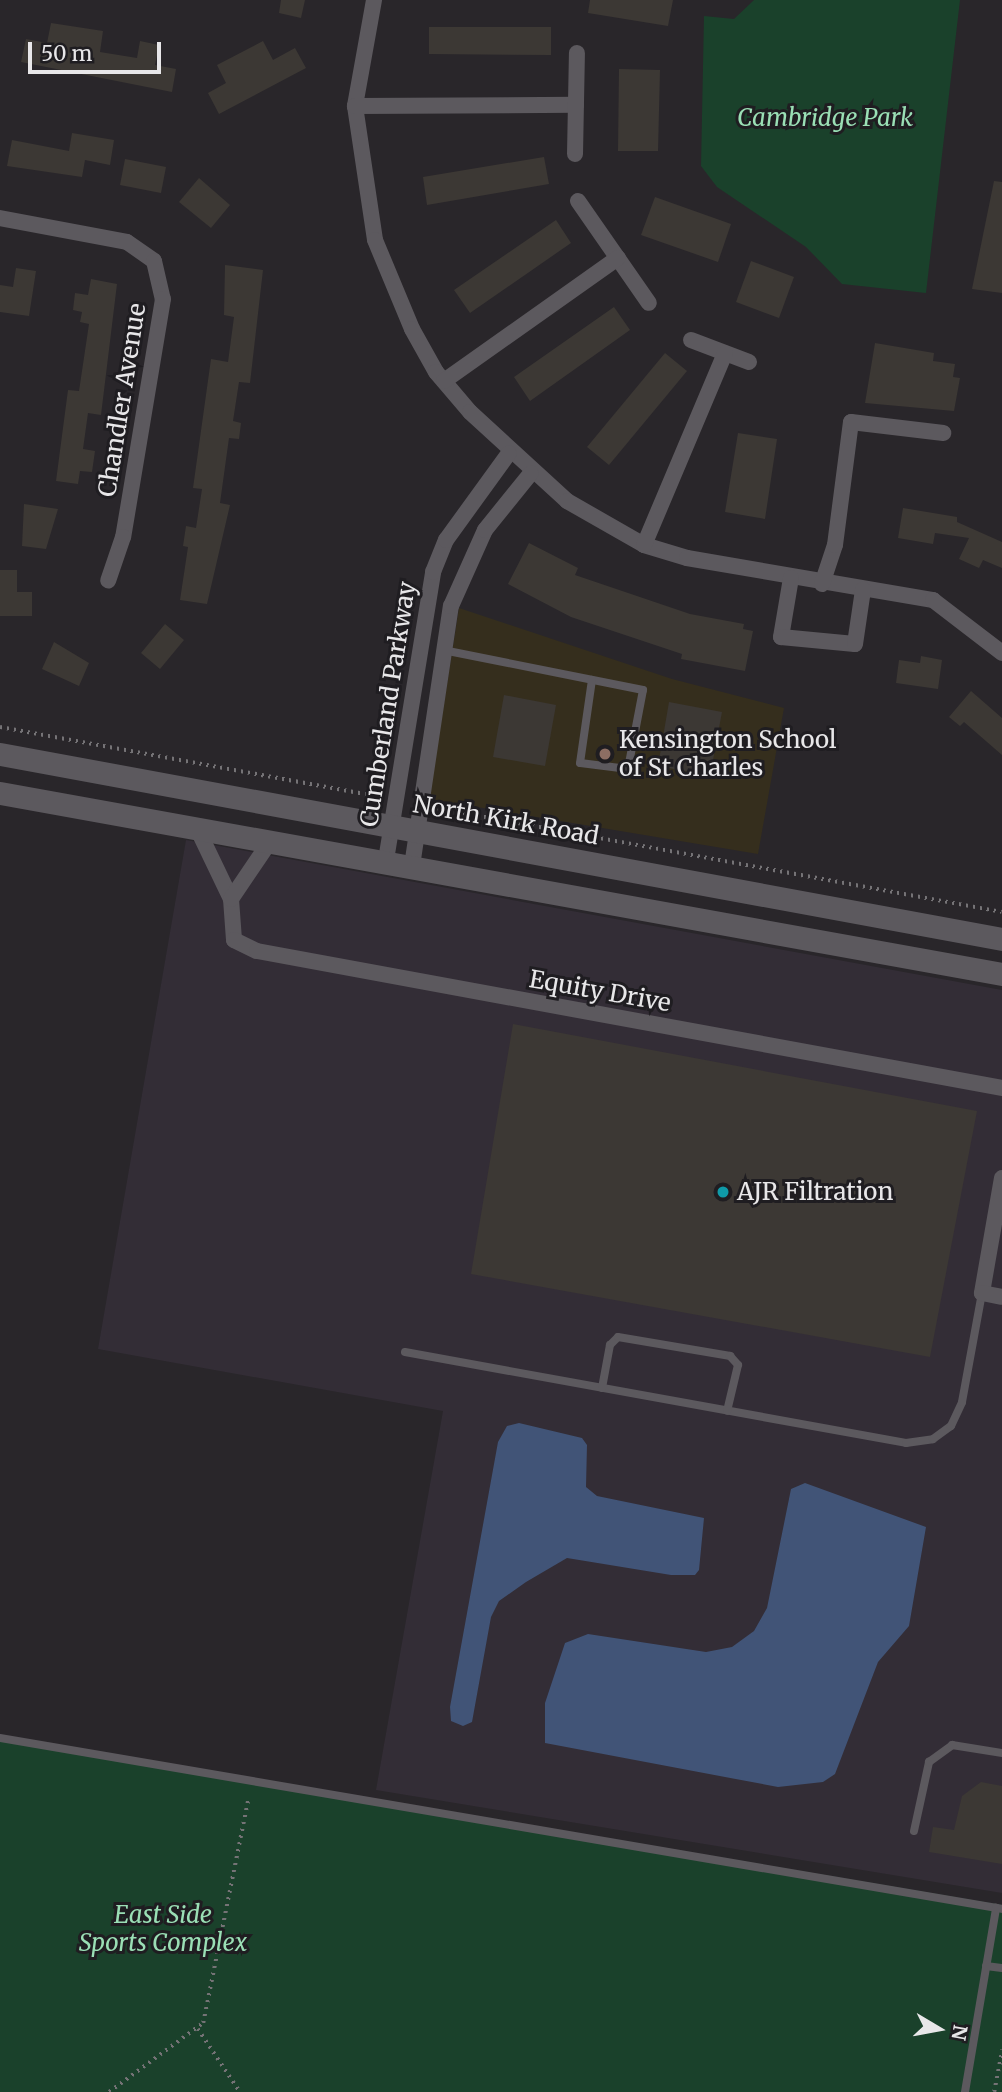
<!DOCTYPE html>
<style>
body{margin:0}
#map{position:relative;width:1002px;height:2092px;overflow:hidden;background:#29262a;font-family:Merriweather,serif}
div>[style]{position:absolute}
.built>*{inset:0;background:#332d36}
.education>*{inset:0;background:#352e1d}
.green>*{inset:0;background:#1a412b}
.water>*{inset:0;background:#415477}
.building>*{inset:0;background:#3c3834}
.path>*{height:3.5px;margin-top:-1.75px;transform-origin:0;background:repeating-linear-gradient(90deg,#757376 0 2px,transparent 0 7px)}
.lane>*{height:8px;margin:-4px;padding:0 4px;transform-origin:4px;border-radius:4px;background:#5c595e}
.street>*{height:16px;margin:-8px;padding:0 8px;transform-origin:8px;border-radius:8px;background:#5c595e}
.secondary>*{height:23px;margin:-11.5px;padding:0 11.5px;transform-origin:11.5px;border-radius:11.5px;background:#5c595e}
.dots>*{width:19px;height:19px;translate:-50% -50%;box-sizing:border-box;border:4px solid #1f1d21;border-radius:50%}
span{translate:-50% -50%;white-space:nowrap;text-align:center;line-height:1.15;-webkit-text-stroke:6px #1f1d21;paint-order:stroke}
.park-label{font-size:24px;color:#9adfb5;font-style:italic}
.street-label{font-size:24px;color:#e8e7e9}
.poi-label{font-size:24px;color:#e8e7e9}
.left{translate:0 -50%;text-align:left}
.north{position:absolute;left:904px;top:1994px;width:70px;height:70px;-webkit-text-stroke:5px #1f1d21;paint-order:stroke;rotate:100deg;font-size:19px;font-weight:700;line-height:28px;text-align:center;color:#e8e7e9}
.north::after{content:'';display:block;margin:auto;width:24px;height:32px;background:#e8e7e9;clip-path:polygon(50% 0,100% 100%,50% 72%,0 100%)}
.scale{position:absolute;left:28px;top:42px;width:133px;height:32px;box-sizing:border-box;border:4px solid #e8e7e9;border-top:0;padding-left:9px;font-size:21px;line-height:24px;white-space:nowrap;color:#e8e7e9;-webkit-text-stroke:5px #1f1d21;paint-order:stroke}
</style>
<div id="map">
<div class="built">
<div style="clip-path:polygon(186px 840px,1002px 990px,1002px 1893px,376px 1790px,443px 1411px,98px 1349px)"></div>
</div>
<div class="education">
<div style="clip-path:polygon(459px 608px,672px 679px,784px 708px,758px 854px,429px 799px)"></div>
</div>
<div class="green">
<div style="clip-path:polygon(754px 0,960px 0,926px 293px,842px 284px,806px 247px,717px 187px,701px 166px,704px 16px,734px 19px)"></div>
<div style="clip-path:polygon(0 1736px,1002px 1905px,1002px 2092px,0 2092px)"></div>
</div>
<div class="water">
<div style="clip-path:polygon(519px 1423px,582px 1438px,587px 1445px,586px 1487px,597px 1496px,704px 1518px,699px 1570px,695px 1575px,671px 1575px,567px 1558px,526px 1582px,499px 1601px,491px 1617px,472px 1722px,463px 1726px,451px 1721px,450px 1707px,498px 1442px,507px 1426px)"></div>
<div style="clip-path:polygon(805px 1483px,926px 1527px,909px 1626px,878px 1662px,835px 1774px,823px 1782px,778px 1787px,545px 1743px,545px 1703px,565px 1643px,588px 1634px,706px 1652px,732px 1647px,754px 1631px,767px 1608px,791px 1489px)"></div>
</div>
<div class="building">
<div style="clip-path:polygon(281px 0,305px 0,301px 18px,279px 13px)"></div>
<div style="clip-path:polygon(590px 0,673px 0,668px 26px,588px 13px)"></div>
<div style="clip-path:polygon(51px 23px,103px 31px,100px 52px,137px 58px,140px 41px,159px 45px,155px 65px,176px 69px,172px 92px,21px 62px,26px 39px,47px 43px)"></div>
<div style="clip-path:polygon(429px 27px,551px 27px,551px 55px,429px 54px)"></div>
<div style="clip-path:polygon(263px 41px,273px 60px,295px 48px,306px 68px,219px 114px,208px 93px,226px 83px,217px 65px)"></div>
<div style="clip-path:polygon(619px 69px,660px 70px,658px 151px,618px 151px)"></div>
<div style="clip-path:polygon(72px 133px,114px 140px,110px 165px,85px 160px,82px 177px,7px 166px,12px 140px,69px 151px)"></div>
<div style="clip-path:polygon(544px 157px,549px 184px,427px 205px,423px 177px)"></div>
<div style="clip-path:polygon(125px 159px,166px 167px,161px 193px,120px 185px)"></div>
<div style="clip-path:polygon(199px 178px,230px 205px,211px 228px,179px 202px)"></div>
<div style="clip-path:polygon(994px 181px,1002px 182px,1002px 293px,972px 289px)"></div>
<div style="clip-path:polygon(655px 197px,731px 224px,718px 262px,641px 235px)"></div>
<div style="clip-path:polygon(556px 220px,571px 243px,470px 313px,454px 290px)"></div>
<div style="clip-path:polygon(751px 261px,794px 277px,779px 318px,736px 302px)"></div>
<div style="clip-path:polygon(225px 265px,263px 270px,250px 383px,239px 382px,233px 421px,241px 423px,239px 439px,229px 438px,220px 503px,230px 505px,207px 604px,180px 600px,188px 547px,183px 546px,186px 526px,196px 528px,202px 489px,193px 488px,211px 359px,228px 362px,234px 317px,224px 315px)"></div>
<div style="clip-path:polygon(16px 268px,36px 271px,29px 316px,0 312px,0 285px,13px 287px)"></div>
<div style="clip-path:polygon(91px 279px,117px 284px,101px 415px,88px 413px,83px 449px,95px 451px,92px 472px,80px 471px,78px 484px,56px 481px,68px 390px,79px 391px,89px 324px,80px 322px,82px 312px,73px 310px,75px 293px,88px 295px)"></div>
<div style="clip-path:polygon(614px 307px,630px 330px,530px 401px,514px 377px)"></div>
<div style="clip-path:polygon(875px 343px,934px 353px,933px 361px,955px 364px,953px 377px,960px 378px,954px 411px,865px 403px)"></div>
<div style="clip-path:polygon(665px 353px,687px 371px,609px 465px,587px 447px)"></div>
<div style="clip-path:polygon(738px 433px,777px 439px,765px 519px,725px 512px)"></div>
<div style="clip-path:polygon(24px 504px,58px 509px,46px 549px,22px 546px)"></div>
<div style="clip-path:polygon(903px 508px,957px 517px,957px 522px,1002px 542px,1002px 568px,983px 560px,979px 568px,959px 559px,969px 538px,935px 533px,933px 544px,898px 538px)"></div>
<div style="clip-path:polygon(529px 543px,578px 568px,575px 575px,690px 614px,744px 624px,743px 629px,753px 631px,745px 671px,681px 659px,682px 654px,571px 617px,508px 584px)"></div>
<div style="clip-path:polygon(0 570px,17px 570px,17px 592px,32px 592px,32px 616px,0 616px)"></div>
<div style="clip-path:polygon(165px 624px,184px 640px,160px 669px,141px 653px)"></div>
<div style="clip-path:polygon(54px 642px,89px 663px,79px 686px,42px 669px)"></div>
<div style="clip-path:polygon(921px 656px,942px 660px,938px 689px,896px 683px,899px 660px,920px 663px)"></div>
<div style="clip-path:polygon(971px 691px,1002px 718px,1002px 755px,964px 722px,960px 726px,949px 717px)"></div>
<div style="clip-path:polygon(504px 695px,556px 705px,545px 766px,493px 757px)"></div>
<div style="clip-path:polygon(669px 702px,722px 712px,710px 776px,658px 766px)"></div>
<div style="clip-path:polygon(513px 1024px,977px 1111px,930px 1357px,471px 1274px)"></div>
<div style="clip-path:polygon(981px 1782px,1002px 1786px,1002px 1864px,929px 1852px,933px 1827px,954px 1830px,962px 1796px)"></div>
</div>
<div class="path">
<div style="left:0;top:727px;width:386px;rotate:10.4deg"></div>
<div style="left:436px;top:808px;width:575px;rotate:10.41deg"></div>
<div style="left:198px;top:2029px;width:76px;rotate:56.3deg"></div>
<div style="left:109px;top:2092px;width:117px;rotate:-36.3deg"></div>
<div style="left:203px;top:2023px;width:227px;rotate:-78.6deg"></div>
<div style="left:994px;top:2092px;width:43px;rotate:-79.2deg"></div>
</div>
<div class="lane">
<div style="left:443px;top:650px;width:204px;rotate:11.3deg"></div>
<div style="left:643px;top:690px;width:80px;rotate:100.8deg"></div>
<div style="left:628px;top:769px;width:48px;rotate:-172.9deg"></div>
<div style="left:580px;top:763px;width:84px;rotate:-81.8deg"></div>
<div style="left:405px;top:1352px;width:509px;rotate:10.29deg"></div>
<div style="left:906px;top:1443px;width:27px;rotate:-8deg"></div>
<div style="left:933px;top:1439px;width:22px;rotate:-36deg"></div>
<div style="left:951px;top:1426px;width:26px;rotate:-65deg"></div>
<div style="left:962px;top:1402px;width:111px;rotate:-79.6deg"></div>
<div style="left:602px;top:1388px;width:44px;rotate:-79.5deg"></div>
<div style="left:610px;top:1345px;width:11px;rotate:-45deg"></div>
<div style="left:618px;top:1337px;width:114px;rotate:9.6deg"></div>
<div style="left:730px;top:1356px;width:12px;rotate:48deg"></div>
<div style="left:738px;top:1365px;width:47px;rotate:103.4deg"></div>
<div style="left:0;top:1738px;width:1016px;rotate:9.68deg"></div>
<div style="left:914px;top:1831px;width:71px;rotate:-77.7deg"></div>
<div style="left:929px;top:1762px;width:29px;rotate:-36deg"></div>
<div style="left:952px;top:1745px;width:51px;rotate:9.1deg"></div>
<div style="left:986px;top:1966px;width:16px;rotate:7deg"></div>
<div style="left:965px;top:2092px;width:187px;rotate:-80.4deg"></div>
</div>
<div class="street">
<div style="left:374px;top:0;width:108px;rotate:100.2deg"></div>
<div style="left:355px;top:106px;width:135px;rotate:81.5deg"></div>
<div style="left:375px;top:240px;width:96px;rotate:67.4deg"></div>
<div style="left:412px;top:329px;width:49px;rotate:60.8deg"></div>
<div style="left:436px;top:372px;width:52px;rotate:49.6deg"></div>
<div style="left:470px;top:412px;width:132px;rotate:42.5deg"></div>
<div style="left:567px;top:501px;width:89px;rotate:29.7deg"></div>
<div style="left:644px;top:545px;width:45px;rotate:16.8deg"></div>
<div style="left:687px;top:558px;width:250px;rotate:9.7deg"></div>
<div style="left:933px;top:600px;width:87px;rotate:37.5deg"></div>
<div style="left:355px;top:106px;width:221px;rotate:-0.3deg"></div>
<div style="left:575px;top:154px;width:101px;rotate:-88.9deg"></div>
<div style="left:578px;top:201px;width:124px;rotate:55.2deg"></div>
<div style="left:0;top:218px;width:129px;rotate:10.7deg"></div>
<div style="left:127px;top:242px;width:33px;rotate:35deg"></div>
<div style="left:154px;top:261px;width:39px;rotate:77deg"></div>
<div style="left:163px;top:299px;width:241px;rotate:99.5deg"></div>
<div style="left:123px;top:537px;width:46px;rotate:108.8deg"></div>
<div style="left:691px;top:340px;width:62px;rotate:20.8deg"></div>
<div style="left:444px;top:381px;width:213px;rotate:-35.3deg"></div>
<div style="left:644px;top:545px;width:208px;rotate:-67.1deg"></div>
<div style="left:791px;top:578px;width:60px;rotate:99.6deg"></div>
<div style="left:781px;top:637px;width:74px;rotate:5.4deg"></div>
<div style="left:855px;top:644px;width:55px;rotate:-81.6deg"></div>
<div style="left:822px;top:584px;width:41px;rotate:-71.6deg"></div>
<div style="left:835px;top:545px;width:124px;rotate:-82.6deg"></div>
<div style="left:851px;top:422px;width:93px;rotate:6.8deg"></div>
<div style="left:197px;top:828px;width:79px;rotate:64.4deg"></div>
<div style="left:231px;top:899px;width:41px;rotate:85.8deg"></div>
<div style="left:234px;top:940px;width:25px;rotate:26deg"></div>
<div style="left:257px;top:951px;width:757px;rotate:10.42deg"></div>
<div style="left:386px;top:860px;width:292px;rotate:-80.7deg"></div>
<div style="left:433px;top:572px;width:35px;rotate:-68deg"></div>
<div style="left:446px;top:540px;width:107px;rotate:-54.1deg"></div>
<div style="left:412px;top:866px;width:263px;rotate:-81.5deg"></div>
<div style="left:451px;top:606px;width:83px;rotate:-65.9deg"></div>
<div style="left:485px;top:530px;width:73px;rotate:-51.1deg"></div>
<div style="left:231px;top:899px;width:71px;rotate:-55.9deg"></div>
<div style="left:1002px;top:1178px;width:117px;rotate:99.9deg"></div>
<div style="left:982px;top:1293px;width:20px;rotate:11deg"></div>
</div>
<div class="secondary">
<div style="left:0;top:754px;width:1019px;rotate:10.46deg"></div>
<div style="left:0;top:793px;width:1018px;rotate:10.24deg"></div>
</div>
<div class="dots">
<div style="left:605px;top:754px;background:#8d6e63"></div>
<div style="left:723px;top:1192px;background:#0f9aa8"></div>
</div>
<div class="park-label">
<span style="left:825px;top:118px">Cambridge Park</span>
<span style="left:163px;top:1929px">East Side<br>Sports Complex</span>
</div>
<div class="street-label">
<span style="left:122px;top:400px;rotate:-81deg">Chandler Avenue</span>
<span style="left:388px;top:704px;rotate:-81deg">Cumberland Parkway</span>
<span style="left:506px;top:820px;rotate:10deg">North Kirk Road</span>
<span style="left:600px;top:991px;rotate:10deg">Equity Drive</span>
</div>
<div class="poi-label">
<span class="left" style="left:619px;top:754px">Kensington School<br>of St Charles</span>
<span class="left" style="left:737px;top:1192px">AJR Filtration</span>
</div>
<div class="north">N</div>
<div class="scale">50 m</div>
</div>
